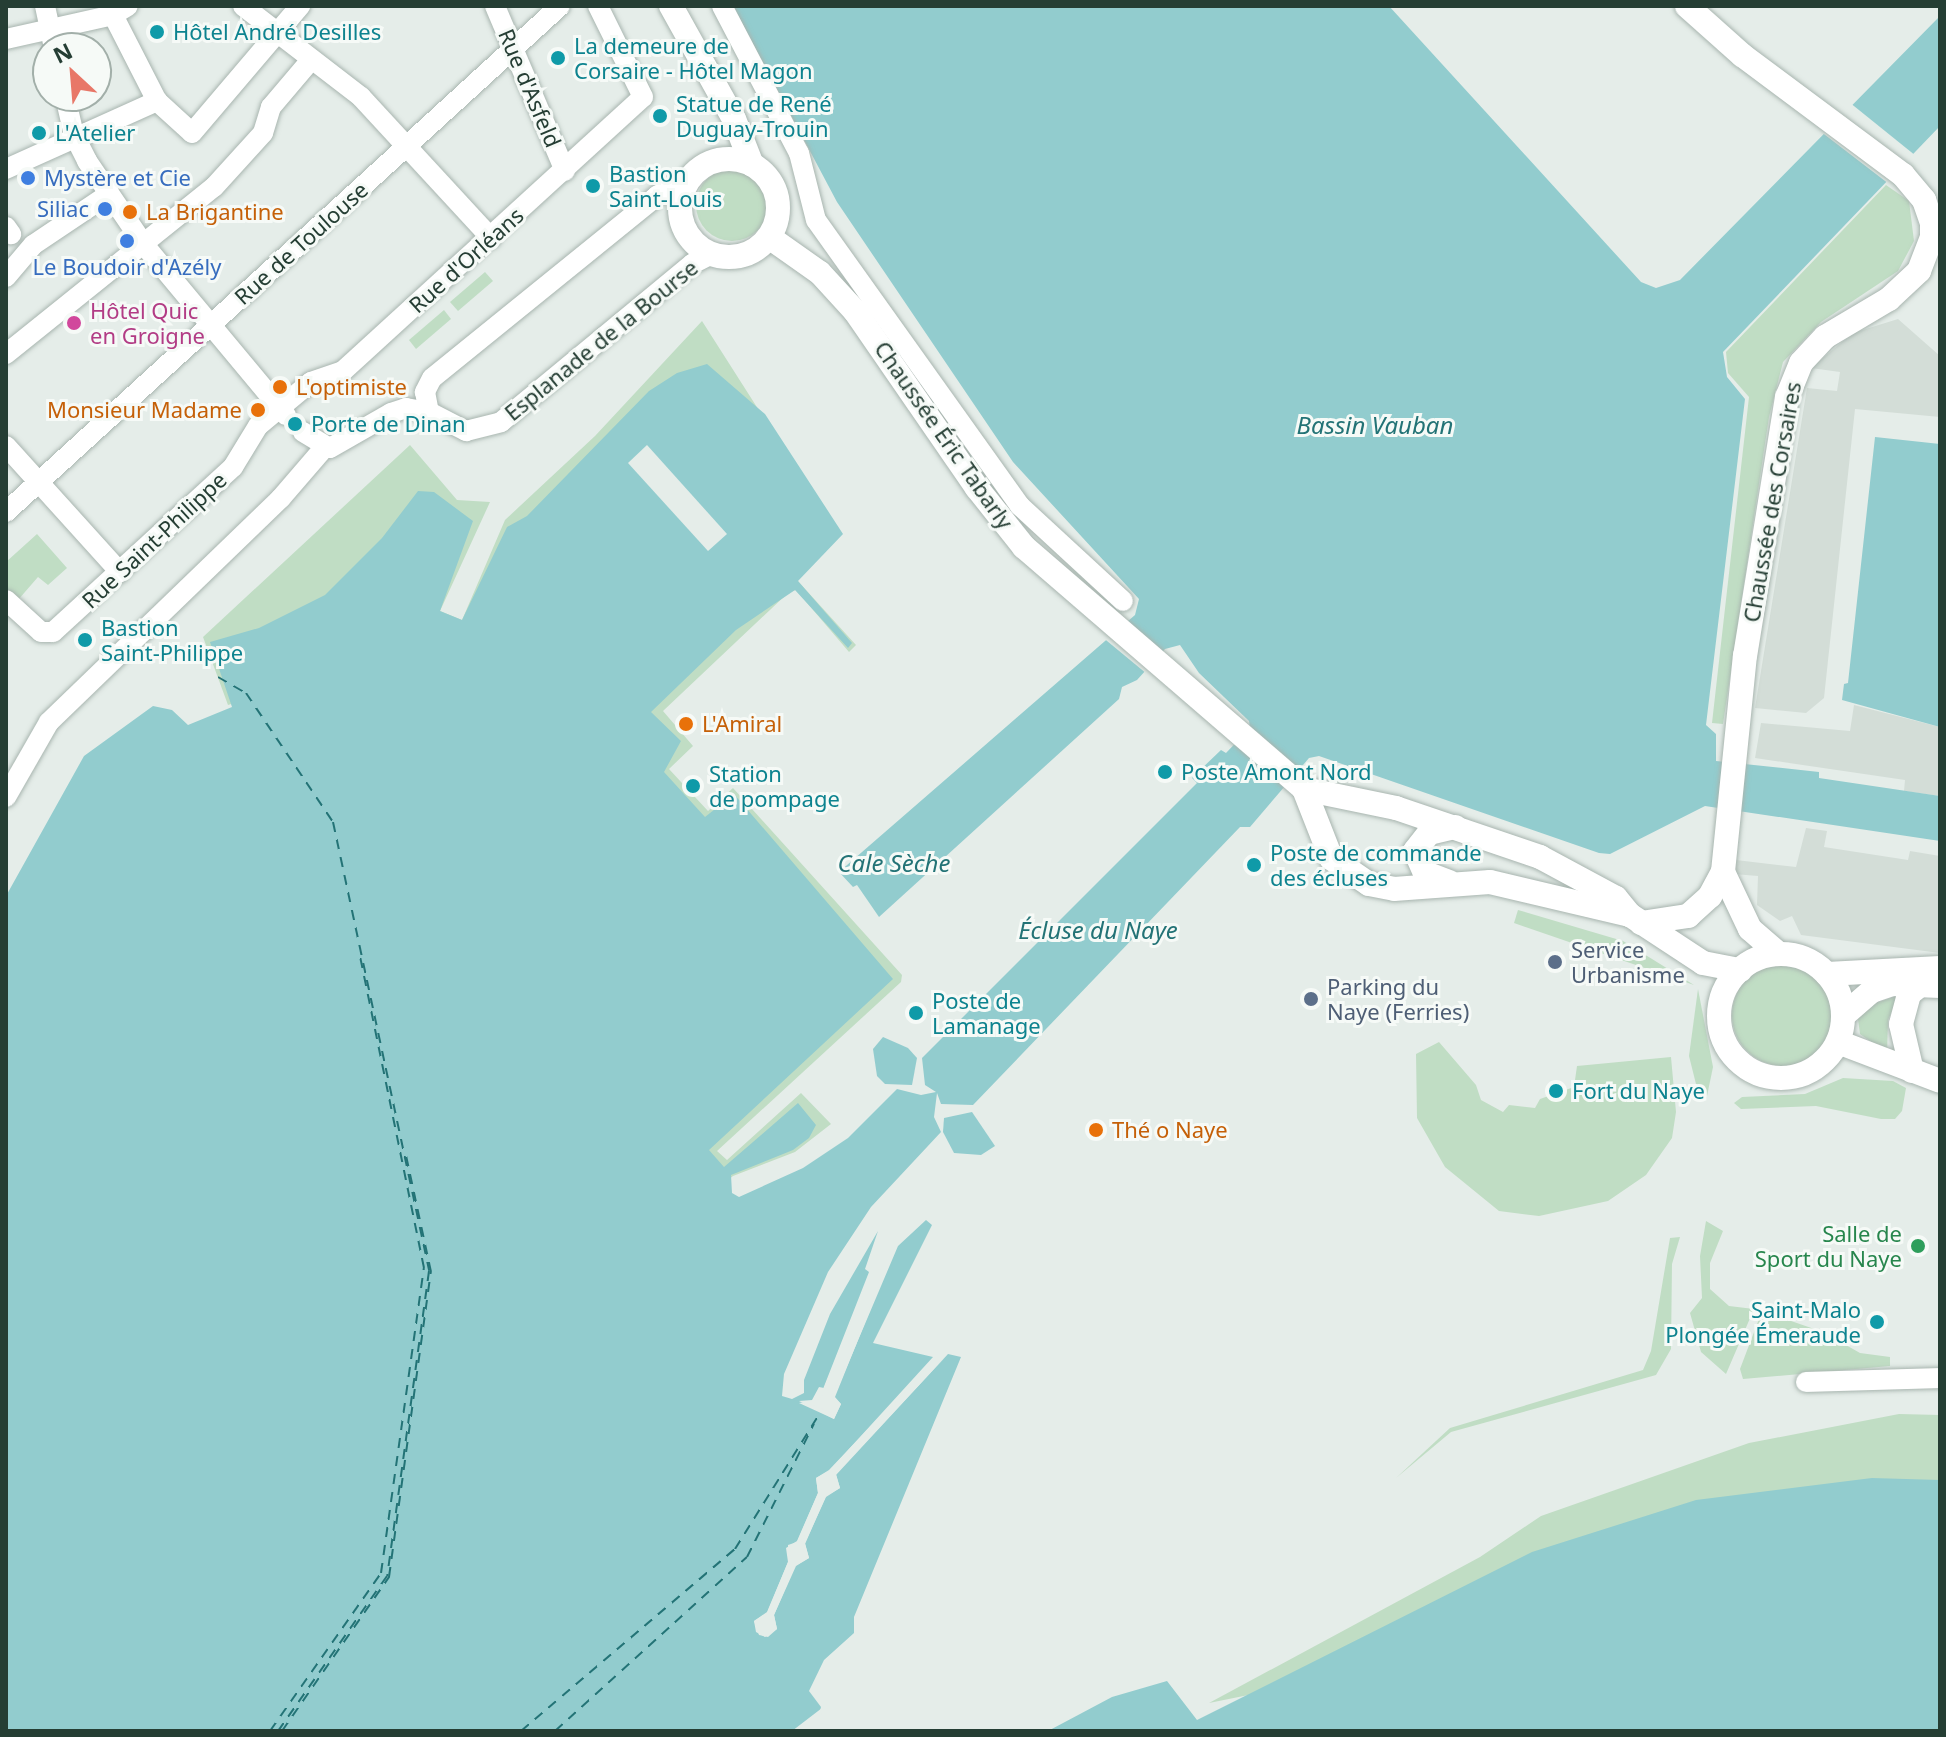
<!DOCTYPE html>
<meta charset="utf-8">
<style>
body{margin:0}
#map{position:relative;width:1946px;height:1737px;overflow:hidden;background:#e5ede9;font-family:"Noto Sans",sans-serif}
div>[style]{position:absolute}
.built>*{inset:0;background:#d3ddd7}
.green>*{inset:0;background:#c0ddc4}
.round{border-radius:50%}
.water>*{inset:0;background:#92ccce}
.pier>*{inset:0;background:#e5ede9}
.ferry>*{height:2px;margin-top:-1px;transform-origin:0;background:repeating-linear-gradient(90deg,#237376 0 10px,transparent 0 18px)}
.roads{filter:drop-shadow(0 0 2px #a8b5af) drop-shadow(0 0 2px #a8b5af)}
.street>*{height:20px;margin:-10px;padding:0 10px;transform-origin:10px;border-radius:10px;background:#fff}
.secondary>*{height:24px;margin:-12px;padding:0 12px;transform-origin:12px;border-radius:12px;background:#fff}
.secondary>.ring{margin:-12px;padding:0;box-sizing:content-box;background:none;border:24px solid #fff;border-radius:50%}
.dots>*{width:22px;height:22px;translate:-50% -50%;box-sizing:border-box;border:4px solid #f6faf7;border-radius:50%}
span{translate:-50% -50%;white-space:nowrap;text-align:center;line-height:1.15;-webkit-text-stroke:6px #f6faf7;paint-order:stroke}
.culture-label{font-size:22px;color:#0d838f}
.left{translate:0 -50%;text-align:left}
.right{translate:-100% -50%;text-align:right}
.street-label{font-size:22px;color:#253e34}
.shop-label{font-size:22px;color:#366cbe}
.food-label{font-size:22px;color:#c56008}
.hotel-label{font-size:22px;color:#b23c85}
.service-label{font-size:22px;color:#4e5e75}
.leisure-label{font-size:22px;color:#27864d}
.water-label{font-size:24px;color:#237376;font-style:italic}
.frame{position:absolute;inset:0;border:8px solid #253e34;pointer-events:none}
.north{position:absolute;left:32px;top:32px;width:80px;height:80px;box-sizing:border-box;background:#f6faf7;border:2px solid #a2afa9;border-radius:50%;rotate:334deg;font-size:22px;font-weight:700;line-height:32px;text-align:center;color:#253e34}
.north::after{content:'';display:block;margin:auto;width:28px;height:36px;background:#e87768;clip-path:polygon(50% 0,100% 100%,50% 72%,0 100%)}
</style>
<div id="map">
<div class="built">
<div style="clip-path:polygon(1898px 319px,1940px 356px,1940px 417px,1855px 409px,1824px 698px,1806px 713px,1755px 708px,1807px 388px,1837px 391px,1840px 372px,1811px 368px,1853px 333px)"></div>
<div style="clip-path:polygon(1854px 705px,1940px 727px,1940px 796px,1904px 791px,1905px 780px,1755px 758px,1761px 723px,1850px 731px)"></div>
<div style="clip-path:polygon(1806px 828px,1827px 831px,1824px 847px,1908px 860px,1910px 851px,1940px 856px,1940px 953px,1801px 935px,1792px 916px,1780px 921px,1757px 905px,1758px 876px,1734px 874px,1736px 860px,1796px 867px)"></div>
</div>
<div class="green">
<div class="round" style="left:696px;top:169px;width:72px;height:72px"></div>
<div style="clip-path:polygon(1886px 185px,1909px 201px,1914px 241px,1898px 271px,1821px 322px,1783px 362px,1769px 417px,1723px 724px,1712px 723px,1749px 397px,1728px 373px,1726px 352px)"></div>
<div style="clip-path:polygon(485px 272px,493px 281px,458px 311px,450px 302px)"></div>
<div style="clip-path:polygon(444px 310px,451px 319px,416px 349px,409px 340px)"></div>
<div style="clip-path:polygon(702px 321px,837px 533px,796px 579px,856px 645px,849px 652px,796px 590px,789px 592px,663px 711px,693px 746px,669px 769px,708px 811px,733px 788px,902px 975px,901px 982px,717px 1151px,727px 1160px,801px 1093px,831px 1124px,795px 1152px,733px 1176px,715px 1190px,461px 632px,228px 705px,203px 637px,410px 445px,457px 500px,490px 502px,440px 611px,462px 620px,505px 520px,595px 436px)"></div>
<div style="clip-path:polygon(37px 534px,67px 568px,48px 585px,38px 577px,18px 600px,6px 590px,6px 562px)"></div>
<div style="clip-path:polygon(1518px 910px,1623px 941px,1694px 985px,1514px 923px)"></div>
<div class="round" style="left:1732px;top:964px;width:102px;height:102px"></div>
<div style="clip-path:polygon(1698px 989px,1713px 1067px,1707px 1096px,1697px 1088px,1689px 1056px)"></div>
<div style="clip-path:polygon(1899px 995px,1888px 1020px,1887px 1053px,1860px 1034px,1858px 1019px,1870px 1005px)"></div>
<div style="clip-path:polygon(1439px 1042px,1476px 1085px,1481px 1100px,1503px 1112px,1509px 1105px,1535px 1108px,1540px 1099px,1574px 1087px,1577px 1066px,1671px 1057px,1676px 1112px,1672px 1138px,1646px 1175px,1608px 1201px,1539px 1216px,1499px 1211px,1445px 1167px,1417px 1118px,1416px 1054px)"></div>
<div style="clip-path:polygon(1843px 1078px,1893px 1081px,1906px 1088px,1902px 1111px,1895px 1119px,1881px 1119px,1816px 1106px,1741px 1109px,1734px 1103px,1742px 1097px,1805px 1094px)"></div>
<div style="clip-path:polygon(1706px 1221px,1723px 1231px,1710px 1263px,1710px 1289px,1729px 1306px,1754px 1309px,1726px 1374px,1701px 1352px,1690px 1313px,1702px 1298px,1700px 1256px)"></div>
<div style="clip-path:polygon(1680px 1237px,1672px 1264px,1671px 1349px,1656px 1375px,1451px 1432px,1396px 1478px,1450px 1428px,1643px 1370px,1651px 1351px,1670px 1238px)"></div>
<div style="clip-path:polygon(1762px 1311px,1823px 1332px,1860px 1353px,1890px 1357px,1890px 1366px,1743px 1379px,1740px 1369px)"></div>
<div style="clip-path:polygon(1899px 1414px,1940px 1415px,1940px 1731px,1288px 1687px,1209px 1703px,1480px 1557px,1541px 1516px,1749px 1443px)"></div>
</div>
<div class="water">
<div style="clip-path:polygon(733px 6px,1389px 6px,1641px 282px,1656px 288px,1680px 280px,1940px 16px,1940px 126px,1723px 352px,1727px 377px,1745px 399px,1706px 725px,1716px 734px,1716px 761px,1819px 772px,1819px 778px,1940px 796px,1940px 841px,1705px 806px,1610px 854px,1599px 853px,1319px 756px,1309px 758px,1250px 827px,1240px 827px,973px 1105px,941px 1104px,937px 1093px,934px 1117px,941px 1132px,871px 1207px,828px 1272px,784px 1374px,782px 1396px,792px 1399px,804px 1393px,804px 1380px,830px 1314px,878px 1231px,865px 1269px,869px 1272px,823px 1389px,812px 1401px,799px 1403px,834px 1419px,841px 1404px,834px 1397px,898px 1246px,926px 1220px,932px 1225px,873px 1343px,933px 1357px,829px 1471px,816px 1478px,818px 1493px,797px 1542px,788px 1545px,788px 1562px,767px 1613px,754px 1621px,756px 1632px,765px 1637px,777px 1629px,774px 1615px,796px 1566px,809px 1558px,805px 1544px,826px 1496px,840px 1488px,836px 1475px,948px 1354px,961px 1357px,854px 1617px,854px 1633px,824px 1660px,809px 1691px,821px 1707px,816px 1725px,829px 1731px,6px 1731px,6px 896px,84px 756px,153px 706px,172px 710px,188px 725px,232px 707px,210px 642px,259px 628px,325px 595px,382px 538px,418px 491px,434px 492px,473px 521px,440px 611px,462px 620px,507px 527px,527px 516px,649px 391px,677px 373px,707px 364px,765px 414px,843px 534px,798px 581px,852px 643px,848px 648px,795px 590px,736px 630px,651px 712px,681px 741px,664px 772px,705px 817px,734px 794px,893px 979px,709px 1150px,724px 1167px,798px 1103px,816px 1125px,809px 1138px,793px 1150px,731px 1175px,732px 1193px,739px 1197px,803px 1168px,848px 1138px,897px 1089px,921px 1095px,936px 1092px,925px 1085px,922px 1058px,1197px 783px,1192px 778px,1197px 773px,1221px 750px,1226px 753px,1250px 728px,1249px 721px,1199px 673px,1180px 645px,1165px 649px,1137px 680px,1122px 687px,1119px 699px,879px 917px,857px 885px,853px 887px,839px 872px,1135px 615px,1139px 599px,1013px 462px,837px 202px)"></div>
<div style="clip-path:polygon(1875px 437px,1940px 444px,1940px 727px,1842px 700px,1844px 684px,1848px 683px)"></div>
<div style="clip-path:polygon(883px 1037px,908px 1048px,917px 1058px,912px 1085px,885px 1084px,877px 1076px,873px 1049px)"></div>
<div style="clip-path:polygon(972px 1112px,995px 1146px,981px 1155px,954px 1153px,943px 1132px,944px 1118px)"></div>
<div style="clip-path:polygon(1872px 1478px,1940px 1480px,1940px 1731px,1048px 1731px,1112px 1697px,1167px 1681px,1197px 1720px,1532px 1552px,1696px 1500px)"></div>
</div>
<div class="pier">
<div style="clip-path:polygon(1849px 102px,1916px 156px,1889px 184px,1820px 131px)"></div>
<div style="clip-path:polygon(647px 445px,727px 534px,708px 551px,628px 463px)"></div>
<div style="clip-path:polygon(1121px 621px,1163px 657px,1147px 674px,1101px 636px)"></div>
<div style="clip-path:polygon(870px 1272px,827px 1390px,813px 1405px,832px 1413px,836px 1406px,831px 1396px,883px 1278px,835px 1397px,841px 1404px,834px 1419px,799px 1401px,812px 1400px,819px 1387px,824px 1388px)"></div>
<div style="clip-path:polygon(948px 1354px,836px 1474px,840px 1488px,826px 1497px,805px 1543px,809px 1558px,795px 1566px,774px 1615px,777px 1629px,768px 1637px,759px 1635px,754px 1621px,767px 1612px,788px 1562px,786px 1548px,797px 1541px,818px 1493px,816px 1478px,829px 1470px,937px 1356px,832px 1473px,819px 1480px,822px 1494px,800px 1544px,790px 1550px,792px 1563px,776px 1601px,792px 1564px,805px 1557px,801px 1543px,823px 1494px,836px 1488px,833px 1472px)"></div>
<div style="clip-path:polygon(822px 1708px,820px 1723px,829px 1725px,829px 1731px,792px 1731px)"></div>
</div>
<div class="ferry">
<div style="left:218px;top:677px;width:32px;rotate:30deg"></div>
<div style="left:246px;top:693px;width:156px;rotate:56deg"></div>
<div style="left:333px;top:822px;width:459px;rotate:77.9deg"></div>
<div style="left:429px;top:1271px;width:308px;rotate:97.8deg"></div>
<div style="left:387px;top:1576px;width:189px;rotate:125.1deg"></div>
<div style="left:270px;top:1731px;width:193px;rotate:-54.9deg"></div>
<div style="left:381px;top:1573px;width:308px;rotate:-82deg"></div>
<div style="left:424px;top:1268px;width:323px;rotate:-101.6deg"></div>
<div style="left:282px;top:1731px;width:188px;rotate:-55.2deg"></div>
<div style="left:389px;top:1577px;width:308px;rotate:-82.2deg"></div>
<div style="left:431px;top:1272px;width:120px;rotate:-102.1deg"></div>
<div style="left:521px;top:1731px;width:281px;rotate:-40.4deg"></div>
<div style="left:735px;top:1549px;width:160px;rotate:-58deg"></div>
<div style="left:555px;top:1731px;width:259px;rotate:-42.2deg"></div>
<div style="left:747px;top:1557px;width:149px;rotate:-63.3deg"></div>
</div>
<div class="roads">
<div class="street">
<div style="left:45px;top:6px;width:43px;rotate:77.9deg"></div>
<div style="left:243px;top:6px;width:149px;rotate:37.6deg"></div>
<div style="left:361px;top:97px;width:192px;rotate:47.3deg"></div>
<div style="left:495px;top:6px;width:179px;rotate:67deg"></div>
<div style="left:722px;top:6px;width:166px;rotate:62.4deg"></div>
<div style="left:799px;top:153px;width:69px;rotate:75.8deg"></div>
<div style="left:816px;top:220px;width:351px;rotate:54.5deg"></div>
<div style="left:1020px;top:506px;width:140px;rotate:42.7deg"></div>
<div style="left:113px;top:15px;width:97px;rotate:62.9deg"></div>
<div style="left:157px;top:101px;width:47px;rotate:42.4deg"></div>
<div style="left:192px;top:133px;width:167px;rotate:-49.6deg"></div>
<div style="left:6px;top:39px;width:110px;rotate:-12.6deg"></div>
<div style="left:113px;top:15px;width:17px;rotate:-31deg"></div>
<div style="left:65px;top:96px;width:40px;rotate:77deg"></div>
<div style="left:74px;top:135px;width:29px;rotate:63deg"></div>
<div style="left:87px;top:161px;width:103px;rotate:55.7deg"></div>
<div style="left:145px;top:246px;width:220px;rotate:50.2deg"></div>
<div style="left:6px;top:169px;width:166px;rotate:-24.2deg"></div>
<div style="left:692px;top:177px;width:40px;rotate:152deg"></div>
<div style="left:657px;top:196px;width:289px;rotate:141deg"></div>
<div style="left:432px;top:378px;width:16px;rotate:117deg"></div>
<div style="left:425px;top:392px;width:20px;rotate:79deg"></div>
<div style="left:429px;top:412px;width:42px;rotate:27.2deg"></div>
<div style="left:466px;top:431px;width:36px;rotate:-14deg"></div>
<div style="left:501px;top:422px;width:248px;rotate:-39.6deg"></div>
<div style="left:692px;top:264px;width:22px;rotate:-27deg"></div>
<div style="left:6px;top:227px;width:9px;rotate:54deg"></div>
<div style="left:6px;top:277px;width:42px;rotate:-49.8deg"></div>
<div style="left:33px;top:245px;width:92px;rotate:-33.9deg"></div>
<div style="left:6px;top:354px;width:267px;rotate:-38.8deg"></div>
<div style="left:214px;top:187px;width:73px;rotate:-47.8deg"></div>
<div style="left:263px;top:133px;width:27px;rotate:-73deg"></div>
<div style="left:271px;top:107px;width:60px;rotate:-49.7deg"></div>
<div style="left:303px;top:432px;width:31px;rotate:31deg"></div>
<div style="left:330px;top:448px;width:70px;rotate:-29.8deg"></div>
<div style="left:391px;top:413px;width:16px;rotate:-18deg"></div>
<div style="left:406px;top:408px;width:23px;rotate:10deg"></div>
<div style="left:6px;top:446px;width:170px;rotate:47.9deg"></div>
<div style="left:6px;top:512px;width:750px;rotate:-42.41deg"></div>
<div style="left:6px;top:600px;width:47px;rotate:42.4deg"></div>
<div style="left:41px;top:632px;width:12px"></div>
<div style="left:53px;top:632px;width:244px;rotate:-42.5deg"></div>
<div style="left:233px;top:467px;width:48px;rotate:-58.6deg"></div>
<div style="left:258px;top:426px;width:69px;rotate:-39.7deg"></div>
<div style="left:311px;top:382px;width:34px;rotate:-19deg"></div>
<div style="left:343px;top:371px;width:406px;rotate:-42.4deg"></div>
<div style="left:643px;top:97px;width:102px;rotate:-116.3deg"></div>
<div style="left:6px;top:797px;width:86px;rotate:-60.2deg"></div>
<div style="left:49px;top:722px;width:322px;rotate:-44deg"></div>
<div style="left:281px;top:498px;width:66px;rotate:-49.3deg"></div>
<div style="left:1806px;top:1382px;width:134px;rotate:-1.7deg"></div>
</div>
<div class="secondary">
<div style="left:671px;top:6px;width:129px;rotate:60.9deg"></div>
<div style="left:734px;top:119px;width:49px;rotate:68.6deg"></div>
<div style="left:1687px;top:6px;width:74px;rotate:41.7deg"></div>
<div style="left:1742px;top:55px;width:201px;rotate:36.7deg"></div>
<div style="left:1903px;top:175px;width:33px;rotate:50deg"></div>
<div style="left:1924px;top:200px;width:24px;rotate:71deg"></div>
<div style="left:1932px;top:223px;width:14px;rotate:90deg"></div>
<div style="left:1932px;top:237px;width:36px;rotate:111deg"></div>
<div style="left:1919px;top:271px;width:41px;rotate:137deg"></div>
<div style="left:1889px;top:299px;width:74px;rotate:149.3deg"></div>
<div style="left:1825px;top:337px;width:35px;rotate:133deg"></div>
<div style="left:1801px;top:363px;width:37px;rotate:112deg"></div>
<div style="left:1787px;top:397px;width:261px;rotate:99.2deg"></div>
<div style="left:1745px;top:655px;width:218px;rotate:95.8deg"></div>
<div style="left:1723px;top:872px;width:63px;rotate:64.7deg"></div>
<div style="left:1750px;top:929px;width:38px;rotate:41deg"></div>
<div class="ring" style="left:680px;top:159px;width:74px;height:74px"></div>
<div style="left:769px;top:237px;width:62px;rotate:35.2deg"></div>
<div style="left:820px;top:273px;width:52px;rotate:47.4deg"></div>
<div style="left:855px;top:311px;width:215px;rotate:55.4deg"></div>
<div style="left:977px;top:488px;width:75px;rotate:51.5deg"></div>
<div style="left:1024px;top:547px;width:370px;rotate:40.8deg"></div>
<div style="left:1304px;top:789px;width:94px;rotate:11.7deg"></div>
<div style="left:1396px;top:808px;width:152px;rotate:18.8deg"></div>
<div style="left:1540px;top:857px;width:86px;rotate:28.3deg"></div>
<div style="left:1616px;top:898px;width:22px;rotate:51deg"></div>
<div style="left:1630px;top:915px;width:87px;rotate:33.3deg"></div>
<div style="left:1703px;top:963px;width:38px;rotate:11deg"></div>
<div style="left:1304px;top:789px;width:74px;rotate:68.6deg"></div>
<div style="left:1331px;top:858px;width:46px;rotate:34.4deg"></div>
<div style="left:1369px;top:884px;width:25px;rotate:11deg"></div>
<div style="left:1394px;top:889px;width:96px;rotate:-4.2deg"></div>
<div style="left:1490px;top:882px;width:144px;rotate:13.3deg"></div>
<div style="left:1449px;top:882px;width:26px;rotate:-159deg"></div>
<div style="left:1425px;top:873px;width:24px;rotate:-114deg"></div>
<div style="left:1415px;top:851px;width:23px;rotate:-52deg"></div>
<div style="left:1429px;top:833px;width:27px;rotate:-13deg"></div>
<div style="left:1641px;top:923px;width:48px;rotate:-8.5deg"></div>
<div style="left:1688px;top:916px;width:30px;rotate:-42deg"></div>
<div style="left:1710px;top:896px;width:27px;rotate:-62deg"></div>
<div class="ring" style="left:1719px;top:954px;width:100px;height:100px"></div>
<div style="left:1827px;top:974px;width:113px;rotate:-3deg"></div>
<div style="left:1844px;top:1015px;width:37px;rotate:-41deg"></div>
<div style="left:1872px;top:991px;width:21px;rotate:-19deg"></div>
<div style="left:1892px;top:984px;width:48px;rotate:2.4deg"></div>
<div style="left:1838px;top:1042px;width:109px;rotate:20.9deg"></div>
<div style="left:1912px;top:1071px;width:48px;rotate:-103.2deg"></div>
<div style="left:1901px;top:1024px;width:31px;rotate:-75deg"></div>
<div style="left:1909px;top:994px;width:14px;rotate:-39deg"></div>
</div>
</div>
<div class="dots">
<div style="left:157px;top:32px;background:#0f9aa8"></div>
<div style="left:558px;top:58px;background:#0f9aa8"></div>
<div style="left:660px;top:116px;background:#0f9aa8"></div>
<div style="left:39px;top:133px;background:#0f9aa8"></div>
<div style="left:28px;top:178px;background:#3f7fe0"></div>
<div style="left:593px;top:186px;background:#0f9aa8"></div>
<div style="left:105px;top:209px;background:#3f7fe0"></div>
<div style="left:130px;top:212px;background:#e8710a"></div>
<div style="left:127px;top:241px;background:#3f7fe0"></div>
<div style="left:74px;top:323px;background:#d1479c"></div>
<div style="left:280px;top:387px;background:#e8710a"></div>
<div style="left:258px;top:410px;background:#e8710a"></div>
<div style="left:295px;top:424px;background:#0f9aa8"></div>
<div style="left:85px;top:640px;background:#0f9aa8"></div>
<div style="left:686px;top:724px;background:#e8710a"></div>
<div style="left:1165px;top:772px;background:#0f9aa8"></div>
<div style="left:693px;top:786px;background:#0f9aa8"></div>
<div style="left:1254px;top:865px;background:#0f9aa8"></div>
<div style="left:1555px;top:962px;background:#5c6f8a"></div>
<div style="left:1311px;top:999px;background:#5c6f8a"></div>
<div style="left:916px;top:1013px;background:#0f9aa8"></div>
<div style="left:1556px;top:1091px;background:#0f9aa8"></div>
<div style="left:1096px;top:1130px;background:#e8710a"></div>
<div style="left:1918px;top:1246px;background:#2e9e5b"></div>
<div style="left:1877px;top:1322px;background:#0f9aa8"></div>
</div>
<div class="culture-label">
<span class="left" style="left:173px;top:32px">Hôtel André Desilles</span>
<span class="left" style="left:574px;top:58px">La demeure de<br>Corsaire - Hôtel Magon</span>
<span class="left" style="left:676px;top:116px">Statue de René<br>Duguay-Trouin</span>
<span class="left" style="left:55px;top:133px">L'Atelier</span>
<span class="left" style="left:609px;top:186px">Bastion<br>Saint-Louis</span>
<span class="left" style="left:311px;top:424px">Porte de Dinan</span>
<span class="left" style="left:101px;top:640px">Bastion<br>Saint-Philippe</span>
<span class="left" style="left:1181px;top:772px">Poste Amont Nord</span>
<span class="left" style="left:709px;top:786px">Station<br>de pompage</span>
<span class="left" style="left:1270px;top:865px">Poste de commande<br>des écluses</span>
<span class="left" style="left:932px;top:1013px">Poste de<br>Lamanage</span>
<span class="left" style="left:1572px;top:1091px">Fort du Naye</span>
<span class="right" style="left:1861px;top:1322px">Saint-Malo<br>Plongée Émeraude</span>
</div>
<div class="street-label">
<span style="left:530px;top:88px;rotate:67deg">Rue d'Asfeld</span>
<span style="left:301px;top:243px;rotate:-42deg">Rue de Toulouse</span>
<span style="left:466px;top:260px;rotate:-42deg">Rue d'Orléans</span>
<span style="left:601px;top:340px;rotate:-39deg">Esplanade de la Bourse</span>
<span style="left:944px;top:435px;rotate:55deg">Chaussée Éric Tabarly</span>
<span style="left:1772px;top:502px;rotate:-80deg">Chaussée des Corsaires</span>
<span style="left:154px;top:540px;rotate:-43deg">Rue Saint-Philippe</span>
</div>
<div class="shop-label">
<span class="left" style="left:44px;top:178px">Mystère et Cie</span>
<span class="right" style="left:89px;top:209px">Siliac</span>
<span style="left:127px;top:267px">Le Boudoir d'Azély</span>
</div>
<div class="food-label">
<span class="left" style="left:146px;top:212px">La Brigantine</span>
<span class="left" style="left:296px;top:387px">L'optimiste</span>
<span class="right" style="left:242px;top:410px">Monsieur Madame</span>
<span class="left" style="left:702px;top:724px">L'Amiral</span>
<span class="left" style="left:1112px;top:1130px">Thé o Naye</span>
</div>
<div class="hotel-label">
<span class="left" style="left:90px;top:323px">Hôtel Quic<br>en Groigne</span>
</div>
<div class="service-label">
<span class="left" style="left:1571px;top:962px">Service<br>Urbanisme</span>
<span class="left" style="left:1327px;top:999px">Parking du<br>Naye (Ferries)</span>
</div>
<div class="leisure-label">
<span class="right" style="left:1902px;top:1246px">Salle de<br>Sport du Naye</span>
</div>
<div class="water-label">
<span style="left:1375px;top:425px">Bassin Vauban</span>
<span style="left:894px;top:863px">Cale Sèche</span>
<span style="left:1098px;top:930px">Écluse du Naye</span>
</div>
<div class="frame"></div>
<div class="north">N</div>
</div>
